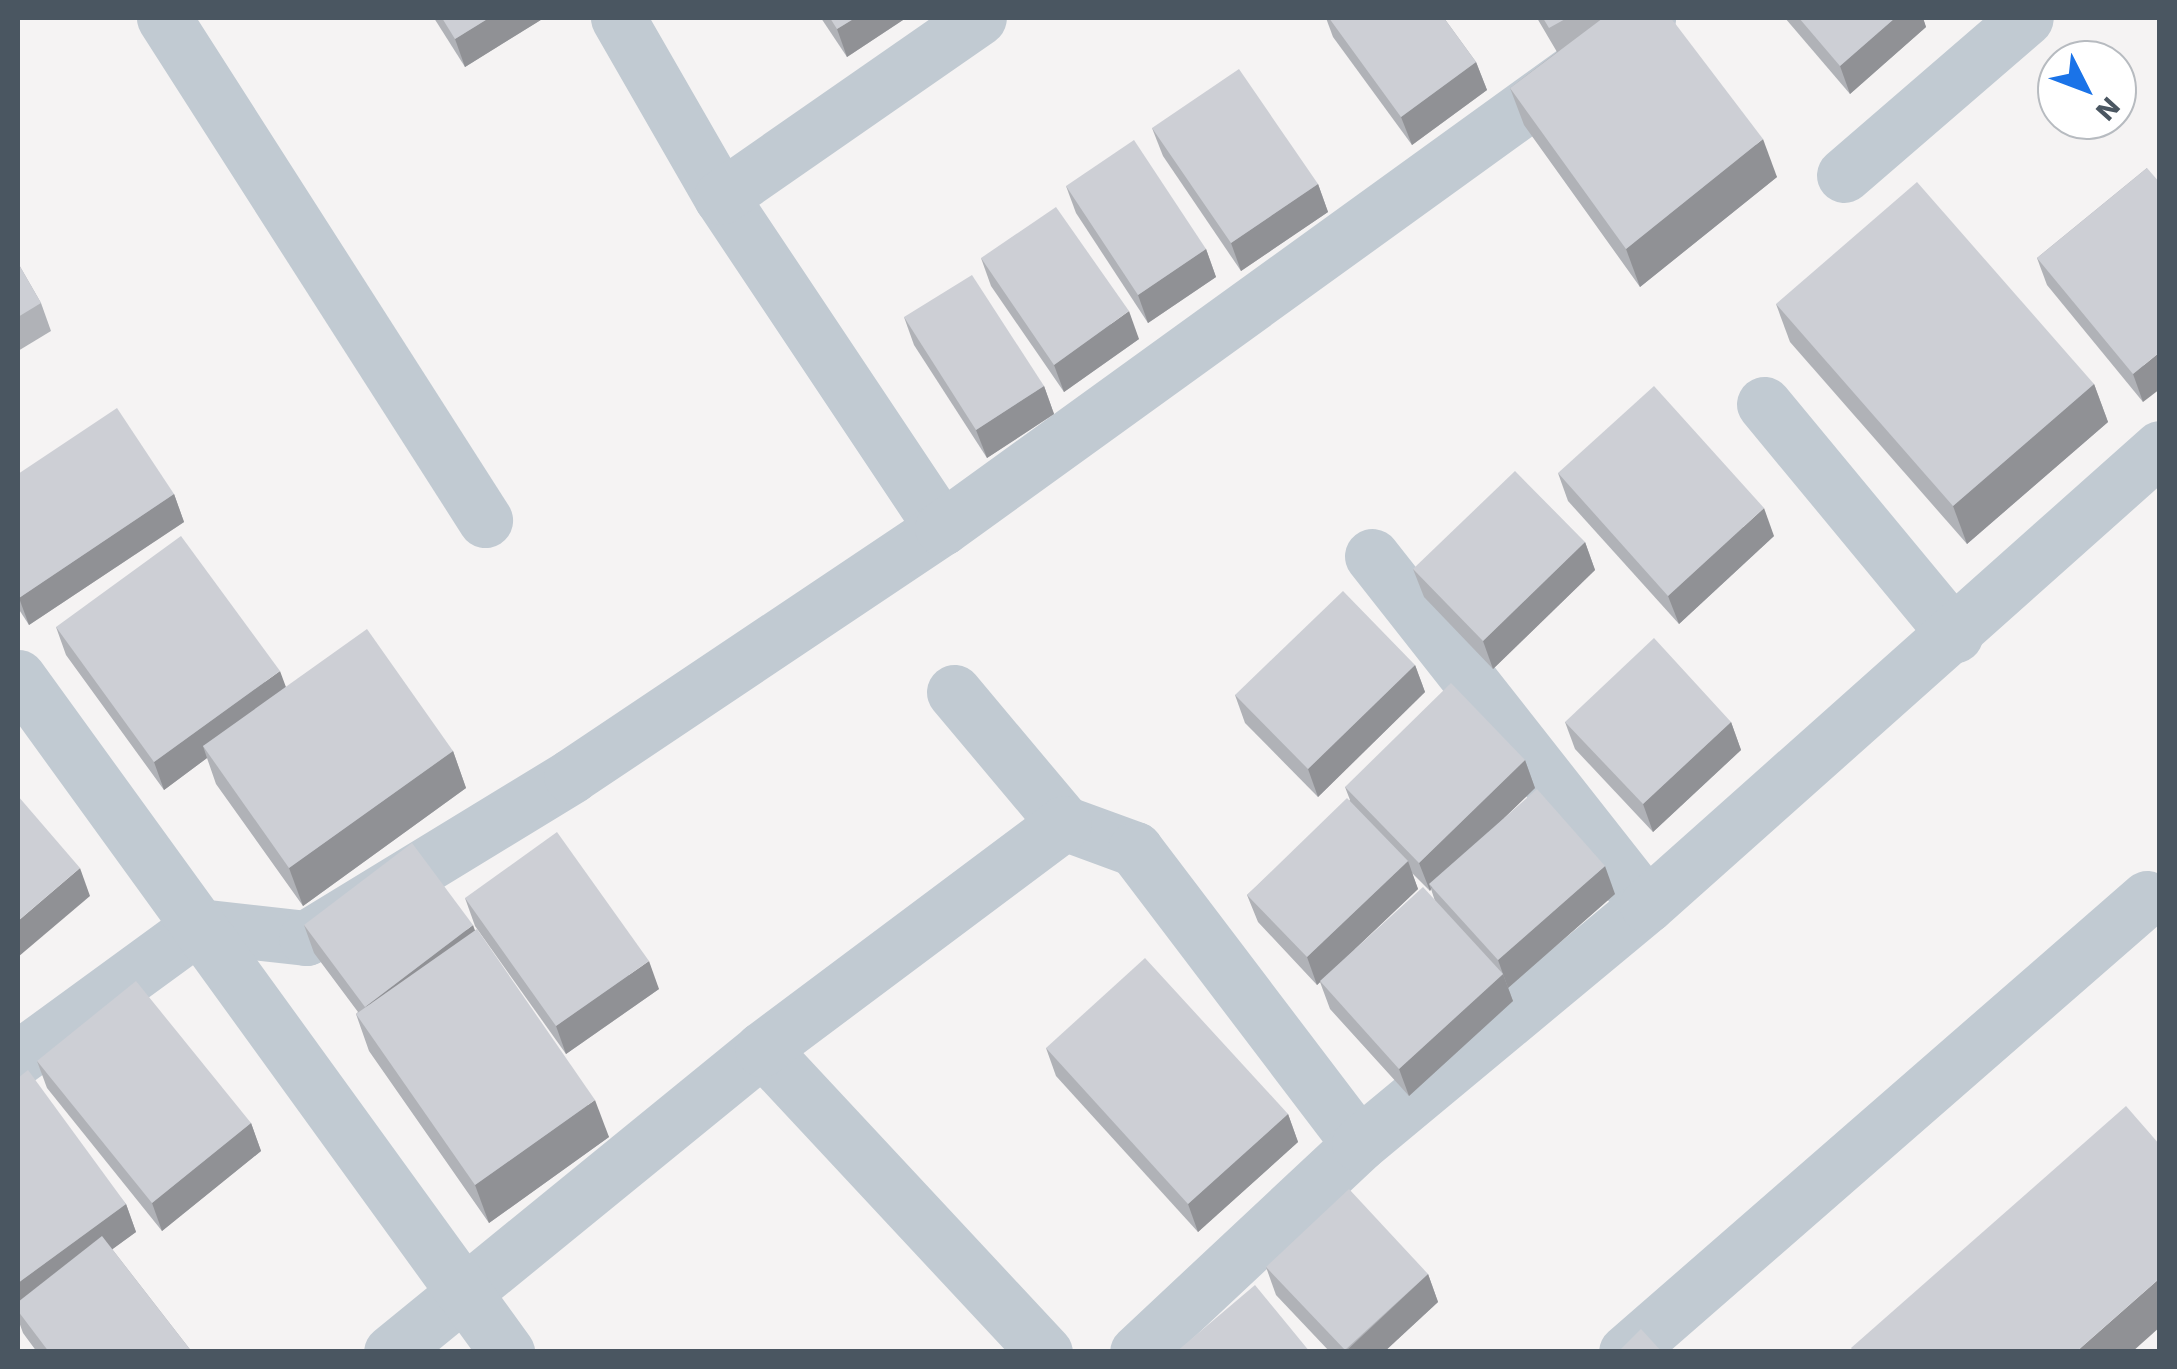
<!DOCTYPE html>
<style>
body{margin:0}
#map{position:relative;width:2177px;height:1369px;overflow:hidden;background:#f5f3f3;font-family:"Work Sans",sans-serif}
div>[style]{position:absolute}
.minor>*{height:55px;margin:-27.5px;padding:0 27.5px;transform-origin:27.5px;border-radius:27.5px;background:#c1cad2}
.tertiary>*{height:55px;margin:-27.5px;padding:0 27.5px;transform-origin:27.5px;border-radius:27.5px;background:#c1cad2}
.wall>*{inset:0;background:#b0b2b7}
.shaded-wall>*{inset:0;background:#909195}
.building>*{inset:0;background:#cdcfd5}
span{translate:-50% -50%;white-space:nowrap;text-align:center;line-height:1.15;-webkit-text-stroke:8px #fff;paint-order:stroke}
.frame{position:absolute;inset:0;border:20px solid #4a5661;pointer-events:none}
.north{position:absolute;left:2037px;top:40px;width:100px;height:100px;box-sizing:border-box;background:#fff;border:2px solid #b7bbc0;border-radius:50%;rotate:132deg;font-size:28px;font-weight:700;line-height:40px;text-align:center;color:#4a5661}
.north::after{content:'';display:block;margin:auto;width:35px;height:45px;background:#1a73e8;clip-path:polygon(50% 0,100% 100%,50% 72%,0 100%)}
</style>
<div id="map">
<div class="minor">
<div style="left:164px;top:18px;width:596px;rotate:57.4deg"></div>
<div style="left:618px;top:18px;width:207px;rotate:60.1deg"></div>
<div style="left:721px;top:197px;width:398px;rotate:56.3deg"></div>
<div style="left:1844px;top:175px;width:240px;rotate:-40.8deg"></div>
<div style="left:721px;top:197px;width:314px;rotate:-34.8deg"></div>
<div style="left:1764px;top:404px;width:300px;rotate:50.4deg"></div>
<div style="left:1372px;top:556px;width:444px;rotate:51.8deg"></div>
<div style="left:954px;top:692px;width:171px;rotate:50deg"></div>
<div style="left:1064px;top:823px;width:76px;rotate:20.1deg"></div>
<div style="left:1135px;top:849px;width:370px;rotate:52.8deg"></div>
<div style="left:762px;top:1049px;width:415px;rotate:47deg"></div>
<div style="left:18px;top:1058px;width:224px;rotate:-36.1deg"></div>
<div style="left:199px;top:926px;width:108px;rotate:6.4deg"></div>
<div style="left:306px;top:938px;width:311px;rotate:-31.4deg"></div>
<div style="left:571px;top:776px;width:446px;rotate:-33.8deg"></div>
<div style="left:942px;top:528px;width:871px;rotate:-35.84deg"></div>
<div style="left:391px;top:1352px;width:479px;rotate:-39.2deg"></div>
<div style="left:762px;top:1049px;width:377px;rotate:-36.8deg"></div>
<div style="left:1137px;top:1352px;width:304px;rotate:-43.1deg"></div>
<div style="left:1359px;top:1144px;width:374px;rotate:-39.7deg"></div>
<div style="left:1647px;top:905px;width:687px;rotate:-41.7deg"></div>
<div style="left:1626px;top:1352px;width:691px;rotate:-41.07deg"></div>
</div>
<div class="tertiary">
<div style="left:18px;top:677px;width:834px;rotate:54.08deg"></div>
</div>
<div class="wall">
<div style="clip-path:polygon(434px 18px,544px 18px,465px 67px)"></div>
<div style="clip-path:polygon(821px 18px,906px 18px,847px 57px)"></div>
<div style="clip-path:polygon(1326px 18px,1444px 18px,1476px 62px,1487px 90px,1412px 145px,1333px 37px)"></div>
<div style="clip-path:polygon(1537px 18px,1671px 18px,1777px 177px,1640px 287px,1524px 125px,1510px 88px,1557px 52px)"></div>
<div style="clip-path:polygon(1785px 18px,1923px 18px,1926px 27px,1850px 94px)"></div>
<div style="clip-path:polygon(1152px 128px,1318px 184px,1328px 212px,1241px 271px,1163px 156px)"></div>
<div style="clip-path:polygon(2147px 168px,2143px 402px,2047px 285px,2037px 258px)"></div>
<div style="clip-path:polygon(1066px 186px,1206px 249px,1216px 277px,1148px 323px,1076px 213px)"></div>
<div style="clip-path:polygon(981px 258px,1139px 339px,1064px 392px,991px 286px)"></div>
<div style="clip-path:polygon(18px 263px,41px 303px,51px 331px,18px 351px)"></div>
<div style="clip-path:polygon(1776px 304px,2094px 384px,2108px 422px,1967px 544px,1790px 342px)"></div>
<div style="clip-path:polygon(904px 317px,1044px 386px,1054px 414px,987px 458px,914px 345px)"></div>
<div style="clip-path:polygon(1558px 473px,1774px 536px,1679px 624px,1568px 501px)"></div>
<div style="clip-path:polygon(18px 474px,174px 494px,184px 522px,29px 625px,18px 608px)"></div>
<div style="clip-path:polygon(1585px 542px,1595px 570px,1493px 669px,1424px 597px,1413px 569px)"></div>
<div style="clip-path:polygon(56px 627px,286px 687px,453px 751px,466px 788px,303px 906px,216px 784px,207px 758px,164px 790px,66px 655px)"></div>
<div style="clip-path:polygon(1415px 665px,1425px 692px,1318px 797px,1245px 723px,1235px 695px)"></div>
<div style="clip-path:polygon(1565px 722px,1731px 722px,1741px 750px,1653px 832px,1575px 749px)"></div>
<div style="clip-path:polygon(evenodd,1525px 760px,1535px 788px,1504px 818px,1615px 894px,1508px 988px,1513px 1001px,1409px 1096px,1330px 1009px,1320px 982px,1317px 985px,1258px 922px,1247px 895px,1350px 800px,1345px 787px,1525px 760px,1412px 873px,1430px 891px,1431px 889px,1435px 901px,1354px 950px,1418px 889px,1412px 873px)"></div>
<div style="clip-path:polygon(465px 898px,659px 989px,566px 1054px,475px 926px)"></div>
<div style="clip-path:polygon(304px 925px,475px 930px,609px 1137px,489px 1223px,369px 1051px,356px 1014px,358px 1012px,314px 953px)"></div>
<div style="clip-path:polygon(1046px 1048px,1288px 1114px,1298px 1142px,1198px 1232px,1056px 1076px)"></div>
<div style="clip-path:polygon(37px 1061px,251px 1123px,261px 1151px,162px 1231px,47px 1088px)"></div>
<div style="clip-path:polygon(18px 1078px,126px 1204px,136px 1232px,112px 1249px,192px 1352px,37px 1352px,23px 1333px,18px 1319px)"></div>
<div style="clip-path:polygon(1266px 1267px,1428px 1274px,1438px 1302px,1384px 1352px,1330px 1352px,1276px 1295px)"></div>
</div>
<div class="shaded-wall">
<div style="clip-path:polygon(489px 18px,544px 18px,465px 67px,455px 39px)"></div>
<div style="clip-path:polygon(855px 18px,906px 18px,847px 57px,837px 29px)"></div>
<div style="clip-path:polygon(1895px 18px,1923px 18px,1926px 27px,1850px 94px,1840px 66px)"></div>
<div style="clip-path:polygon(1476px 62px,1487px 90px,1412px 145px,1401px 117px)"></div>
<div style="clip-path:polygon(1763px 139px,1777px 177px,1640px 287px,1626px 249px)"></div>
<div style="clip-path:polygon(1318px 184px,1328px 212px,1241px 271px,1231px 243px)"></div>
<div style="clip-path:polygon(1206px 249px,1216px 277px,1148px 323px,1138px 295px)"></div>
<div style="clip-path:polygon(1129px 311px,1139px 339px,1064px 392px,1054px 365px)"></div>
<div style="clip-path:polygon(2160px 352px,2160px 389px,2143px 402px,2133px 374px)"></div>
<div style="clip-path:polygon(2094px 384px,2108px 422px,1967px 544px,1953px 506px)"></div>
<div style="clip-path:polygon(1044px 386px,1054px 414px,987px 458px,976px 430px)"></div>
<div style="clip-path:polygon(174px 494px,184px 522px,29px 625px,19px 598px)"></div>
<div style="clip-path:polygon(1764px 508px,1774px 536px,1679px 624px,1668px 596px)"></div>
<div style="clip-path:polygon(1585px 542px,1595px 570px,1493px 669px,1483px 641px)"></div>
<div style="clip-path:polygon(1415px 665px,1425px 692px,1318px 797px,1308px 769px)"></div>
<div style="clip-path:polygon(280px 671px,290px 698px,203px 746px,207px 758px,164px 790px,154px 762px)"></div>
<div style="clip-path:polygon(1731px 722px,1741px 750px,1653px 832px,1643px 804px)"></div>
<div style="clip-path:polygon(453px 751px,466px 788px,303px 906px,289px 868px)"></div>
<div style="clip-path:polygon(1525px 760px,1535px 788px,1432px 888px,1429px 884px,1431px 889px,1430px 891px,1419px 863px)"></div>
<div style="clip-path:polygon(1408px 861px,1418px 889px,1317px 985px,1307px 957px)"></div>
<div style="clip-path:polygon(1605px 866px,1615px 894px,1508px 988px,1498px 960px)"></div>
<div style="clip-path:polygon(80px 868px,90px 896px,18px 957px,18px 921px)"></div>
<div style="clip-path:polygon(473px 925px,483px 953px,365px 1007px)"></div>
<div style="clip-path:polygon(649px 961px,659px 989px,566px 1054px,556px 1026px)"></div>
<div style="clip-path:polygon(1503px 974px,1513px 1001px,1409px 1096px,1399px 1069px)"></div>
<div style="clip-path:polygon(595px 1100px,609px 1137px,489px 1223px,475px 1185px)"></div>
<div style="clip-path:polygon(1288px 1114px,1298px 1142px,1198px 1232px,1188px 1204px)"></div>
<div style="clip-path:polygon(251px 1123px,261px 1151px,162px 1231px,152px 1203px)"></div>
<div style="clip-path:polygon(126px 1204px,136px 1232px,24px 1314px,18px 1298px,18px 1283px)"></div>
<div style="clip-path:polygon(1428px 1274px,1438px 1302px,1384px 1352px,1345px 1352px)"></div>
<div style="clip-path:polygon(2160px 1278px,2160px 1327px,2132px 1352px,2076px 1352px)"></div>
</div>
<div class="building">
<div style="clip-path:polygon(442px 18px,489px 18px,455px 39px)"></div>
<div style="clip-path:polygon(830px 18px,855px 18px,837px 29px)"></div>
<div style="clip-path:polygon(1329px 18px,1444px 18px,1476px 62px,1401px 117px)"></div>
<div style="clip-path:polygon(1543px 18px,1567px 18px,1549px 28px)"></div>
<div style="clip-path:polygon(1603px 18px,1671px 18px,1763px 139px,1626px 249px,1510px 88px)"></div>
<div style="clip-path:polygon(1799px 18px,1895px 18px,1840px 66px)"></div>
<div style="clip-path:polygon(1239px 69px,1318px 184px,1231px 243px,1152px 128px)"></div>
<div style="clip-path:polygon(1134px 140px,1206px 249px,1138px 295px,1066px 186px)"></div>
<div style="clip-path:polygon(2147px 168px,2160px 183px,2160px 352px,2133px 374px,2037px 258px)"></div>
<div style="clip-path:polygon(1917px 182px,2094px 384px,1953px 506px,1776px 304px)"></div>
<div style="clip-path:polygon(1056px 207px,1129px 311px,1054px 365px,981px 258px)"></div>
<div style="clip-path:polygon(18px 263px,41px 303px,18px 317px)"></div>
<div style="clip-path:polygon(972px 275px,1044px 386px,976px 430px,904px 317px)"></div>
<div style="clip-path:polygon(1654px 386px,1764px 508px,1668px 596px,1558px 473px)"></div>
<div style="clip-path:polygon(117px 408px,174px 494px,19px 598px,18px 596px,18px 474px)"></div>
<div style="clip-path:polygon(1515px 471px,1585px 542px,1483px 641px,1413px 569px)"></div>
<div style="clip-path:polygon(181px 536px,280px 671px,154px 762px,56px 627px)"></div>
<div style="clip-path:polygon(1343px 591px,1415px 665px,1308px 769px,1235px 695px)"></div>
<div style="clip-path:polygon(367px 629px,453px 751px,289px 868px,203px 746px)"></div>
<div style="clip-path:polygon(1654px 638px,1731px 722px,1643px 804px,1565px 722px)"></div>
<div style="clip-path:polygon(1451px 683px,1525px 760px,1419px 863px,1345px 787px)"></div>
<div style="clip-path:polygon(1537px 789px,1605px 866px,1498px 960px,1429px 884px)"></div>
<div style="clip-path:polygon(18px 796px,80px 868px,18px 921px)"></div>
<div style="clip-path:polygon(1347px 798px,1408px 861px,1307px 957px,1247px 895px)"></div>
<div style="clip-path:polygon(557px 832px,649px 961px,556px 1026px,465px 898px)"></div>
<div style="clip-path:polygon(412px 843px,473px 925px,365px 1007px,304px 925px)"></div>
<div style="clip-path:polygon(1423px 887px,1503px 974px,1399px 1069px,1320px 981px)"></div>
<div style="clip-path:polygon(477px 929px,595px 1100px,475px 1185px,356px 1014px)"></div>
<div style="clip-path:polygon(1145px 958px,1288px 1114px,1188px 1204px,1046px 1048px)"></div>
<div style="clip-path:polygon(136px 981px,251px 1123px,152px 1203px,37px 1061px)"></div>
<div style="clip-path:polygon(28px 1070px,126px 1204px,18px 1283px,18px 1078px)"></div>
<div style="clip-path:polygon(2126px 1106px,2160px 1145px,2160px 1278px,2076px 1352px,1854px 1352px,1851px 1348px)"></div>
<div style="clip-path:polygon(1349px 1189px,1428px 1274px,1345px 1350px,1266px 1267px)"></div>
<div style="clip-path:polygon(102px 1236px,192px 1352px,49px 1352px,18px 1311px,18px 1302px)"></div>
<div style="clip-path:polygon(1255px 1285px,1310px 1352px,1176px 1352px)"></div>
<div style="clip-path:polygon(1641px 1329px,1662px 1352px,1618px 1352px)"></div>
</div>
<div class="frame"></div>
<div class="north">N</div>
</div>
